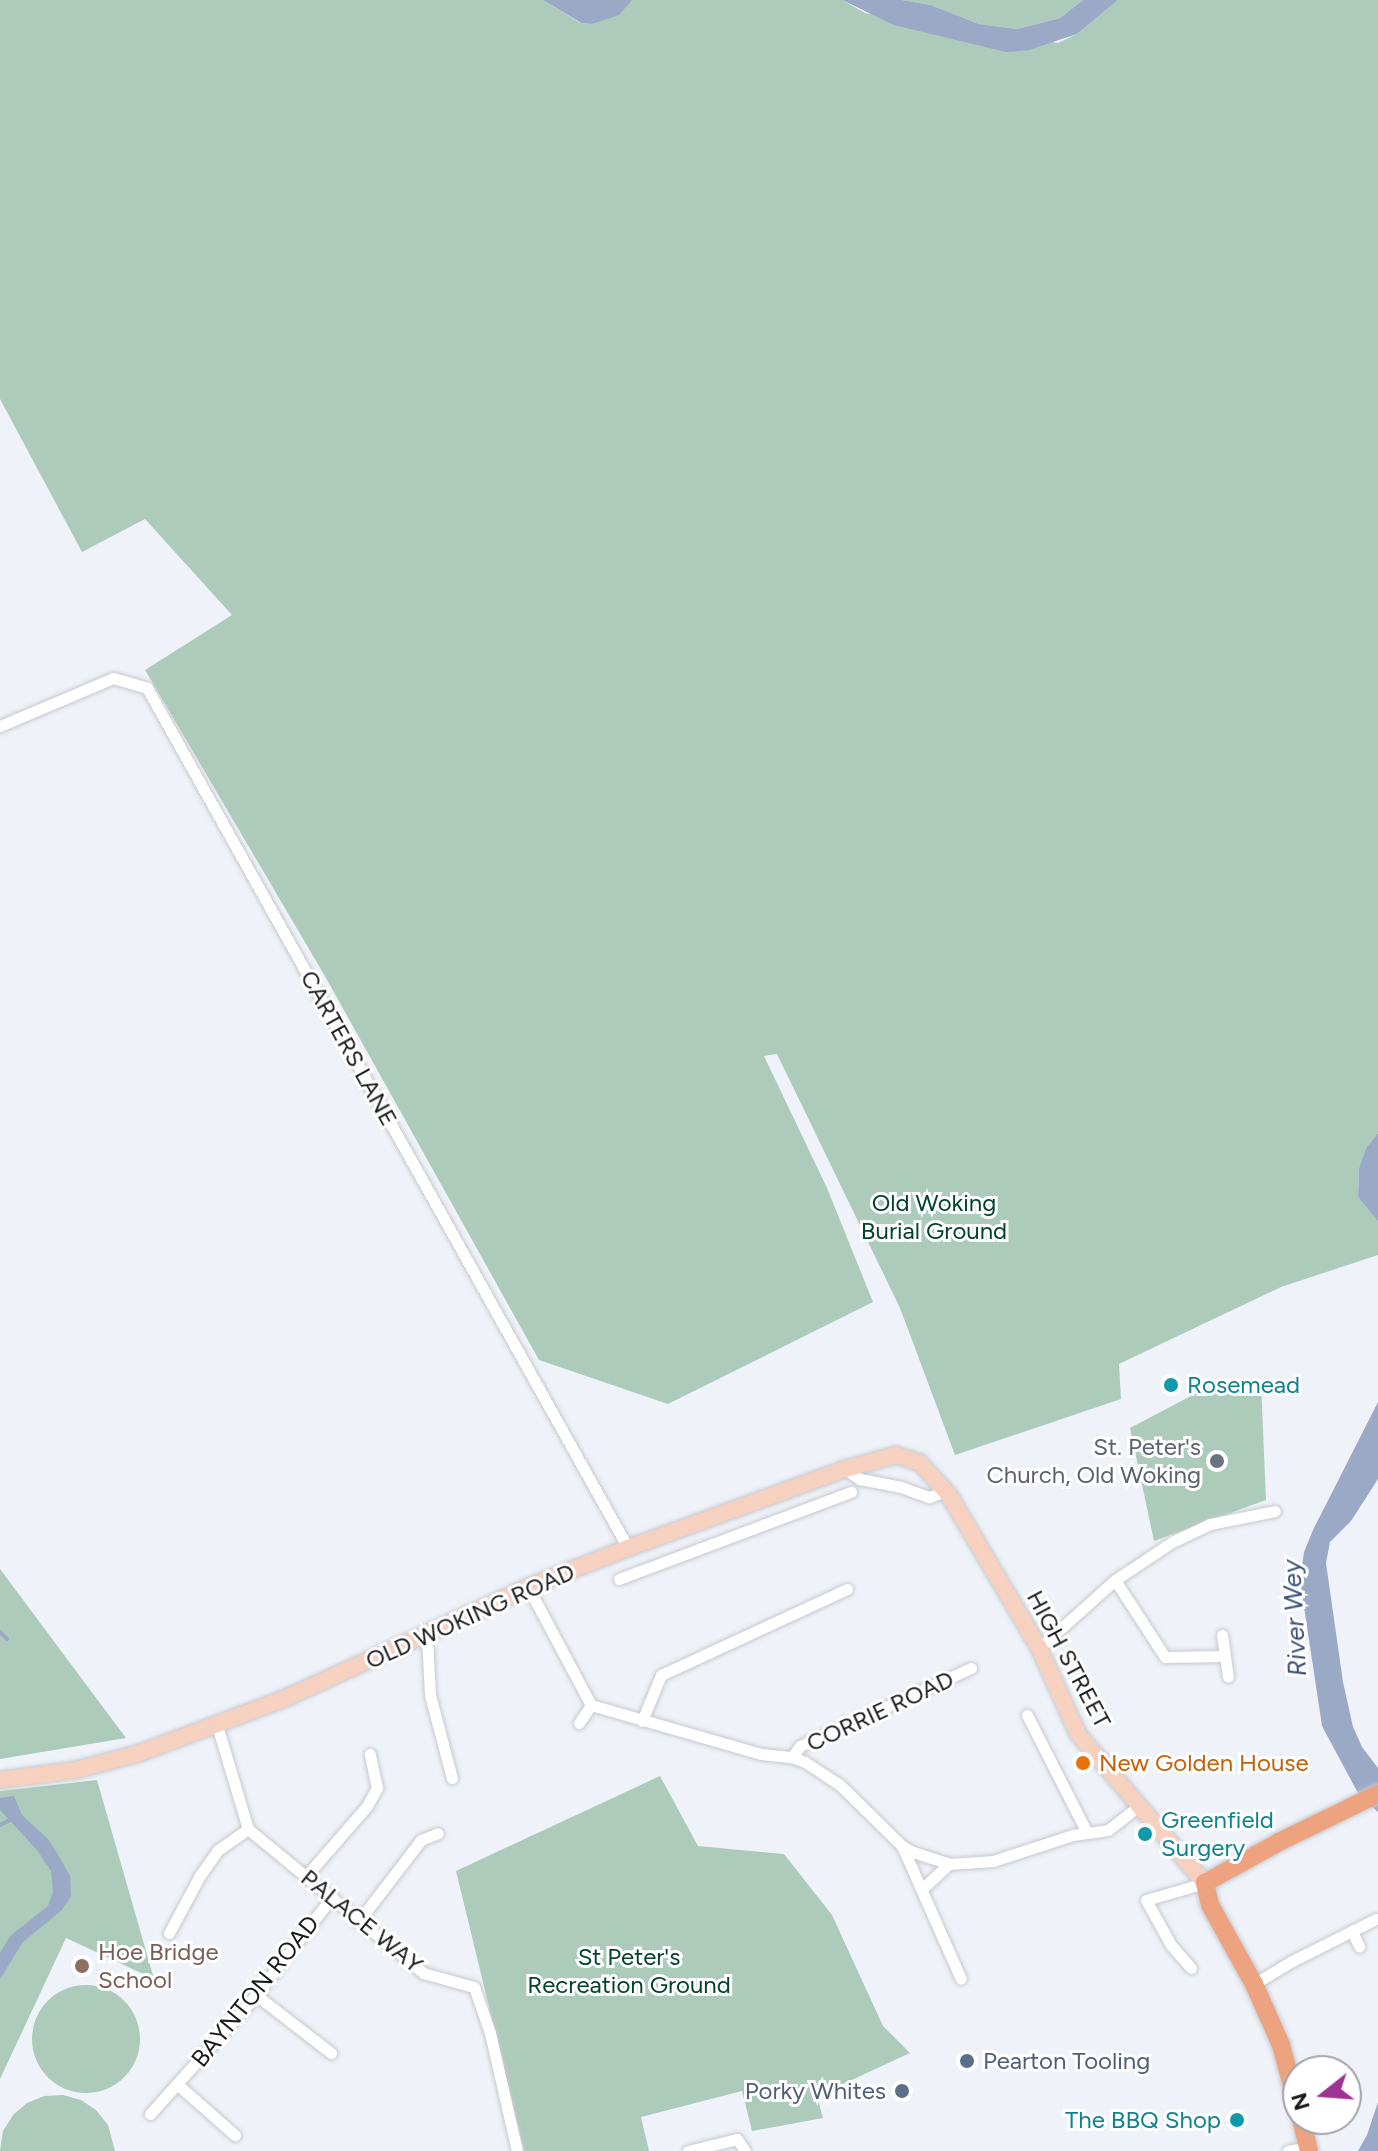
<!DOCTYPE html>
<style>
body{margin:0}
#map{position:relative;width:1378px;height:2151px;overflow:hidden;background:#eff3f9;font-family:Figtree,sans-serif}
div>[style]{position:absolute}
.green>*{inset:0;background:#accbba}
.round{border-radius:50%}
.water>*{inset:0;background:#9aa9c5}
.stream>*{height:4px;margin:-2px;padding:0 2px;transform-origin:2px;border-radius:2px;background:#9aa9c5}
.roads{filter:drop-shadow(0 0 2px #c6c9cf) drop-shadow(0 0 2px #c6c9cf)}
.minor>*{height:11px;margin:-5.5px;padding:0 5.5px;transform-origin:5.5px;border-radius:5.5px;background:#fff}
.secondary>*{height:16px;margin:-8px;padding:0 8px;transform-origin:8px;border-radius:8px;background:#f6d1bf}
.primary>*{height:18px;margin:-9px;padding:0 9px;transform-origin:9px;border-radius:9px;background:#eda37f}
.dots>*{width:22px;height:22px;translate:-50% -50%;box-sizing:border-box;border:4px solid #fff;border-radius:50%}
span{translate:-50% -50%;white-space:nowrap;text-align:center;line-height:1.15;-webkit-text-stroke:6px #fff;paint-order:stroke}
.street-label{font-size:24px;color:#191a1d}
.park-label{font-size:24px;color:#02432c}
.culture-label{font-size:24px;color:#0d838f}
.left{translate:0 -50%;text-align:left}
.right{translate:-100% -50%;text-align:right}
.worship-label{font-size:24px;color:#5b616d}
.food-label{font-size:24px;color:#c56008}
.education-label{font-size:24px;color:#785e54}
.service-label{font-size:24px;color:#4e5e75}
.water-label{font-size:26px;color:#3a5079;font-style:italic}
.north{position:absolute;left:1282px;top:2055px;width:80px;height:80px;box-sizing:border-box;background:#fff;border:2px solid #a3a3a5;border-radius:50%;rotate:253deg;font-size:22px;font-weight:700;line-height:32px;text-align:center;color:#191a1d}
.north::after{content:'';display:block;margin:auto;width:28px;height:36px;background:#9d3395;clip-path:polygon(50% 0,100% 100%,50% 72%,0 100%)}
</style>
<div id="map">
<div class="green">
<div style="clip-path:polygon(0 0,543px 0,580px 23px,592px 24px,632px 0,842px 0,865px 13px,1058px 43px,1077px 34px,1118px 0,1378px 0,1378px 1133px,1366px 1148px,1359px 1168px,1358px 1197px,1378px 1220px,1378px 1255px,1281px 1287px,1119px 1364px,1121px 1399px,955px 1455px,900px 1308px,777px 1054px,764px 1056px,827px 1188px,873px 1302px,668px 1404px,539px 1360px,326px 978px,145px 670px,232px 615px,145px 519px,82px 552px,0 399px)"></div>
<div style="clip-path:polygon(902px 0,1083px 0,1060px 18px,1017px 29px,979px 24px,931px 5px)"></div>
<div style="clip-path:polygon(1251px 1381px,1261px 1382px,1266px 1500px,1154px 1541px,1130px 1428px,1206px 1388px)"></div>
<div style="clip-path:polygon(0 1569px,126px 1738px,0 1759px)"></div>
<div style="clip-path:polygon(660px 1776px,698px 1846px,784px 1854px,832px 1915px,883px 2026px,910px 2053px,817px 2096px,823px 2118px,752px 2131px,742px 2091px,641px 2117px,649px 2151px,524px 2151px,456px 1871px)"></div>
<div style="clip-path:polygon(97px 1780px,154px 1979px,66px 1938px,0 2079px,0 1791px)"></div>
<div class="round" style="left:32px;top:1985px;width:108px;height:108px"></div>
<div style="clip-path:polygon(63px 2095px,81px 2100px,96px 2110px,108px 2125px,115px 2151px,0 2151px,3px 2131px,13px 2115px,27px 2103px,44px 2096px)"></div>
</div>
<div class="water">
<div style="clip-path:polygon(543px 0,632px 0,619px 15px,592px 24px,581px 23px)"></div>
<div style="clip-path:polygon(842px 0,902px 0,931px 5px,979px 24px,1017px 29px,1060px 18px,1083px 0,1118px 0,1077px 34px,1029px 50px,1006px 52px,894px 25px)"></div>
<div style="clip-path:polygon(1378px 1133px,1378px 1221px,1358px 1197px,1359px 1168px,1366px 1148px)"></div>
<div style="clip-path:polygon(1378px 1402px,1378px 1479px,1351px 1521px,1330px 1542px,1326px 1563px,1343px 1682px,1353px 1727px,1362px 1747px,1378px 1768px,1378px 1812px,1359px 1795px,1322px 1726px,1300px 1580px,1304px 1552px,1313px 1530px)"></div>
<div style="clip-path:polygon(14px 1796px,22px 1815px,48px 1839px,60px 1858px,70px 1876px,71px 1896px,62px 1910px,23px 1942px,0 1979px,0 1953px,10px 1936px,48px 1906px,53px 1891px,51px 1871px,37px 1850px,0 1810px,0 1798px)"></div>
<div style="clip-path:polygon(1378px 2102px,1378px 2151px,1358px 2151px,1367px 2135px)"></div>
</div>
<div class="stream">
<div style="left:0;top:1632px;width:10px;rotate:45deg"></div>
<div style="left:0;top:1825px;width:13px;rotate:-27deg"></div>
</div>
<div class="roads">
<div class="minor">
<div style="left:0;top:726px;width:123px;rotate:-23deg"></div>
<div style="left:113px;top:678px;width:35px;rotate:16deg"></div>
<div style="left:147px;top:688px;width:985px;rotate:60.78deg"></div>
<div style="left:845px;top:1469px;width:18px;rotate:34deg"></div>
<div style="left:860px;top:1479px;width:42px;rotate:11deg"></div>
<div style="left:901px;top:1487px;width:30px;rotate:20deg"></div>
<div style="left:929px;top:1497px;width:18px;rotate:-19deg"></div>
<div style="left:619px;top:1579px;width:248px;rotate:-20.6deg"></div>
<div style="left:1115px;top:1580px;width:92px;rotate:57deg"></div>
<div style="left:1165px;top:1657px;width:60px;rotate:-1deg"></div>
<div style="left:528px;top:1587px;width:134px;rotate:61.9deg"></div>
<div style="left:591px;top:1705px;width:177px;rotate:16.1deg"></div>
<div style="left:761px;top:1754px;width:31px;rotate:6deg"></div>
<div style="left:792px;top:1757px;width:14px;rotate:21deg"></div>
<div style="left:805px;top:1762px;width:42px;rotate:33.3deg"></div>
<div style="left:840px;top:1785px;width:87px;rotate:44.5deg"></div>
<div style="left:902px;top:1846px;width:13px;rotate:29deg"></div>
<div style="left:913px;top:1852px;width:38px;rotate:18deg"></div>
<div style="left:949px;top:1864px;width:44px;rotate:-3.9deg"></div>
<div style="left:993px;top:1861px;width:84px;rotate:-18deg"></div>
<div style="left:1073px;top:1835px;width:35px;rotate:-8deg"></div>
<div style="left:1108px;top:1830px;width:39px;rotate:-38deg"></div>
<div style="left:1222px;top:1635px;width:42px;rotate:81.9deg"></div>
<div style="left:427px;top:1636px;width:59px;rotate:87.1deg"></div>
<div style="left:430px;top:1695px;width:86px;rotate:75.2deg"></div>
<div style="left:1039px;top:1648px;width:102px;rotate:-41.8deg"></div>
<div style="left:1115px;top:1580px;width:69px;rotate:-33.7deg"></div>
<div style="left:1172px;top:1542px;width:42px;rotate:-25.3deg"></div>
<div style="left:1210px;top:1524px;width:66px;rotate:-11.3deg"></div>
<div style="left:1027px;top:1715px;width:130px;rotate:63deg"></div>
<div style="left:642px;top:1721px;width:50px;rotate:-67.6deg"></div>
<div style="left:661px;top:1675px;width:205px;rotate:-24.8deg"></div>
<div style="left:579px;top:1723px;width:22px;rotate:-56deg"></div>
<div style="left:217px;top:1725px;width:109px;rotate:73.4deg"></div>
<div style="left:248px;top:1829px;width:227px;rotate:39.4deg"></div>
<div style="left:423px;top:1973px;width:53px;rotate:15.4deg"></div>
<div style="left:474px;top:1987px;width:49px;rotate:70.8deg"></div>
<div style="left:490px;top:2033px;width:121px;rotate:77.1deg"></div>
<div style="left:792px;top:1757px;width:14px;rotate:-54deg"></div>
<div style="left:800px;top:1746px;width:188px;rotate:-24.5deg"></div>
<div style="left:902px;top:1846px;width:145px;rotate:66.1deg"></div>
<div style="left:307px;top:1875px;width:91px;rotate:-49deg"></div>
<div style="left:367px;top:1806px;width:21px;rotate:-61deg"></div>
<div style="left:377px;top:1788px;width:35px;rotate:-102deg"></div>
<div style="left:923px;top:1888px;width:35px;rotate:-43deg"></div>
<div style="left:358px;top:1922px;width:103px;rotate:-52.5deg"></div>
<div style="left:421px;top:1840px;width:18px;rotate:-22deg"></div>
<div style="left:1352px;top:1931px;width:17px;rotate:65deg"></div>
<div style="left:169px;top:1933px;width:64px;rotate:-61.8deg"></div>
<div style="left:199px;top:1877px;width:33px;rotate:-55deg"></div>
<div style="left:218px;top:1850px;width:37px;rotate:-35deg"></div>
<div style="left:1191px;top:1968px;width:30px;rotate:-131deg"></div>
<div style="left:1171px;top:1945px;width:51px;rotate:-119.1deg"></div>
<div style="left:1146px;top:1900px;width:61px;rotate:-16.1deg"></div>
<div style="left:1254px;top:1984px;width:44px;rotate:-31.2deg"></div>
<div style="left:1292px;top:1961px;width:94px;rotate:-26.6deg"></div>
<div style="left:256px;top:1995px;width:95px;rotate:37.7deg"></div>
<div style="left:178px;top:2085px;width:76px;rotate:41.3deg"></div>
<div style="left:150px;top:2114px;width:159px;rotate:-48.3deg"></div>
<div style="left:256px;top:1995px;width:124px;rotate:-52.2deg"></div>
<div style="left:688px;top:2151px;width:50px;rotate:-13.8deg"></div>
<div style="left:737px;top:2139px;width:14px;rotate:56deg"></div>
<div style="left:1288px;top:2151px;width:20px;rotate:-11deg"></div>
</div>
<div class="secondary">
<div style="left:0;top:1780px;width:77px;rotate:-7.5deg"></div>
<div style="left:76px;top:1770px;width:66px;rotate:-14.9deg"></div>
<div style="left:140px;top:1753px;width:156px;rotate:-20.6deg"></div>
<div style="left:286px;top:1698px;width:266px;rotate:-24.6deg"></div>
<div style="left:528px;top:1587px;width:107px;rotate:-21.3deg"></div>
<div style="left:628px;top:1548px;width:231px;rotate:-20deg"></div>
<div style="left:845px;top:1469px;width:53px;rotate:-15.4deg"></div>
<div style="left:896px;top:1455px;width:25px;rotate:18deg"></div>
<div style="left:920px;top:1463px;width:43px;rotate:47.8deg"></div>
<div style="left:949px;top:1495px;width:178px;rotate:59.5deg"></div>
<div style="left:1039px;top:1648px;width:94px;rotate:65.6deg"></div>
<div style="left:1078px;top:1734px;width:196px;rotate:49.6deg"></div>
</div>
<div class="primary">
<div style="left:1298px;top:2108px;width:65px;rotate:-105.1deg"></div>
<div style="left:1281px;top:2045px;width:67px;rotate:-113.9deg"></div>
<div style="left:1254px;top:1984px;width:90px;rotate:-119.1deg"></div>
<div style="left:1210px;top:1905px;width:23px;rotate:-103deg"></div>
<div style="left:1205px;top:1883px;width:85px;rotate:-29deg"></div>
<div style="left:1279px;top:1842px;width:110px;rotate:-25.9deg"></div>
<div style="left:1301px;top:2119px;width:33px;rotate:76deg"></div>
</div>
</div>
<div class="dots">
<div style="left:1171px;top:1385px;background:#0f9aa8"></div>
<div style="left:1217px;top:1461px;background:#6b7280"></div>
<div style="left:1083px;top:1763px;background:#e8710a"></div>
<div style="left:1145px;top:1834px;background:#0f9aa8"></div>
<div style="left:82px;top:1966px;background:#8d6e63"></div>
<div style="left:967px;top:2061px;background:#5c6f8a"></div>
<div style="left:902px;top:2091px;background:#5c6f8a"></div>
<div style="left:1237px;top:2120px;background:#0f9aa8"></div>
</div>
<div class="street-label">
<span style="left:349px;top:1048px;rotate:61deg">CARTERS LANE</span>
<span style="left:470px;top:1616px;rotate:-24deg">OLD WOKING ROAD</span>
<span style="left:1069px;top:1659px;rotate:62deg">HIGH STREET</span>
<span style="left:880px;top:1711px;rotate:-25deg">CORRIE ROAD</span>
<span style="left:362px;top:1921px;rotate:39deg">PALACE WAY</span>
<span style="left:255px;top:1991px;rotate:-51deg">BAYNTON ROAD</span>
</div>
<div class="park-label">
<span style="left:934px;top:1217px">Old Woking<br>Burial Ground</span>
<span style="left:629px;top:1971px">St Peter's<br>Recreation Ground</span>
</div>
<div class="culture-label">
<span class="left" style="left:1187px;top:1385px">Rosemead</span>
<span class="left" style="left:1161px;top:1834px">Greenfield<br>Surgery</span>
<span class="right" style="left:1221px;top:2120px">The BBQ Shop</span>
</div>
<div class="worship-label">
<span class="right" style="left:1201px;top:1461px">St. Peter's<br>Church, Old Woking</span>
</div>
<div class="food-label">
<span class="left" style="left:1099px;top:1763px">New Golden House</span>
</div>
<div class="education-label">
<span class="left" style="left:98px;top:1966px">Hoe Bridge<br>School</span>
</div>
<div class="service-label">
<span class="left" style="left:983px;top:2061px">Pearton Tooling</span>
<span class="right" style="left:886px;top:2091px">Porky Whites</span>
</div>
<div class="water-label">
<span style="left:1295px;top:1618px;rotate:-93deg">River Wey</span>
</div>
<div class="north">N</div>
</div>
